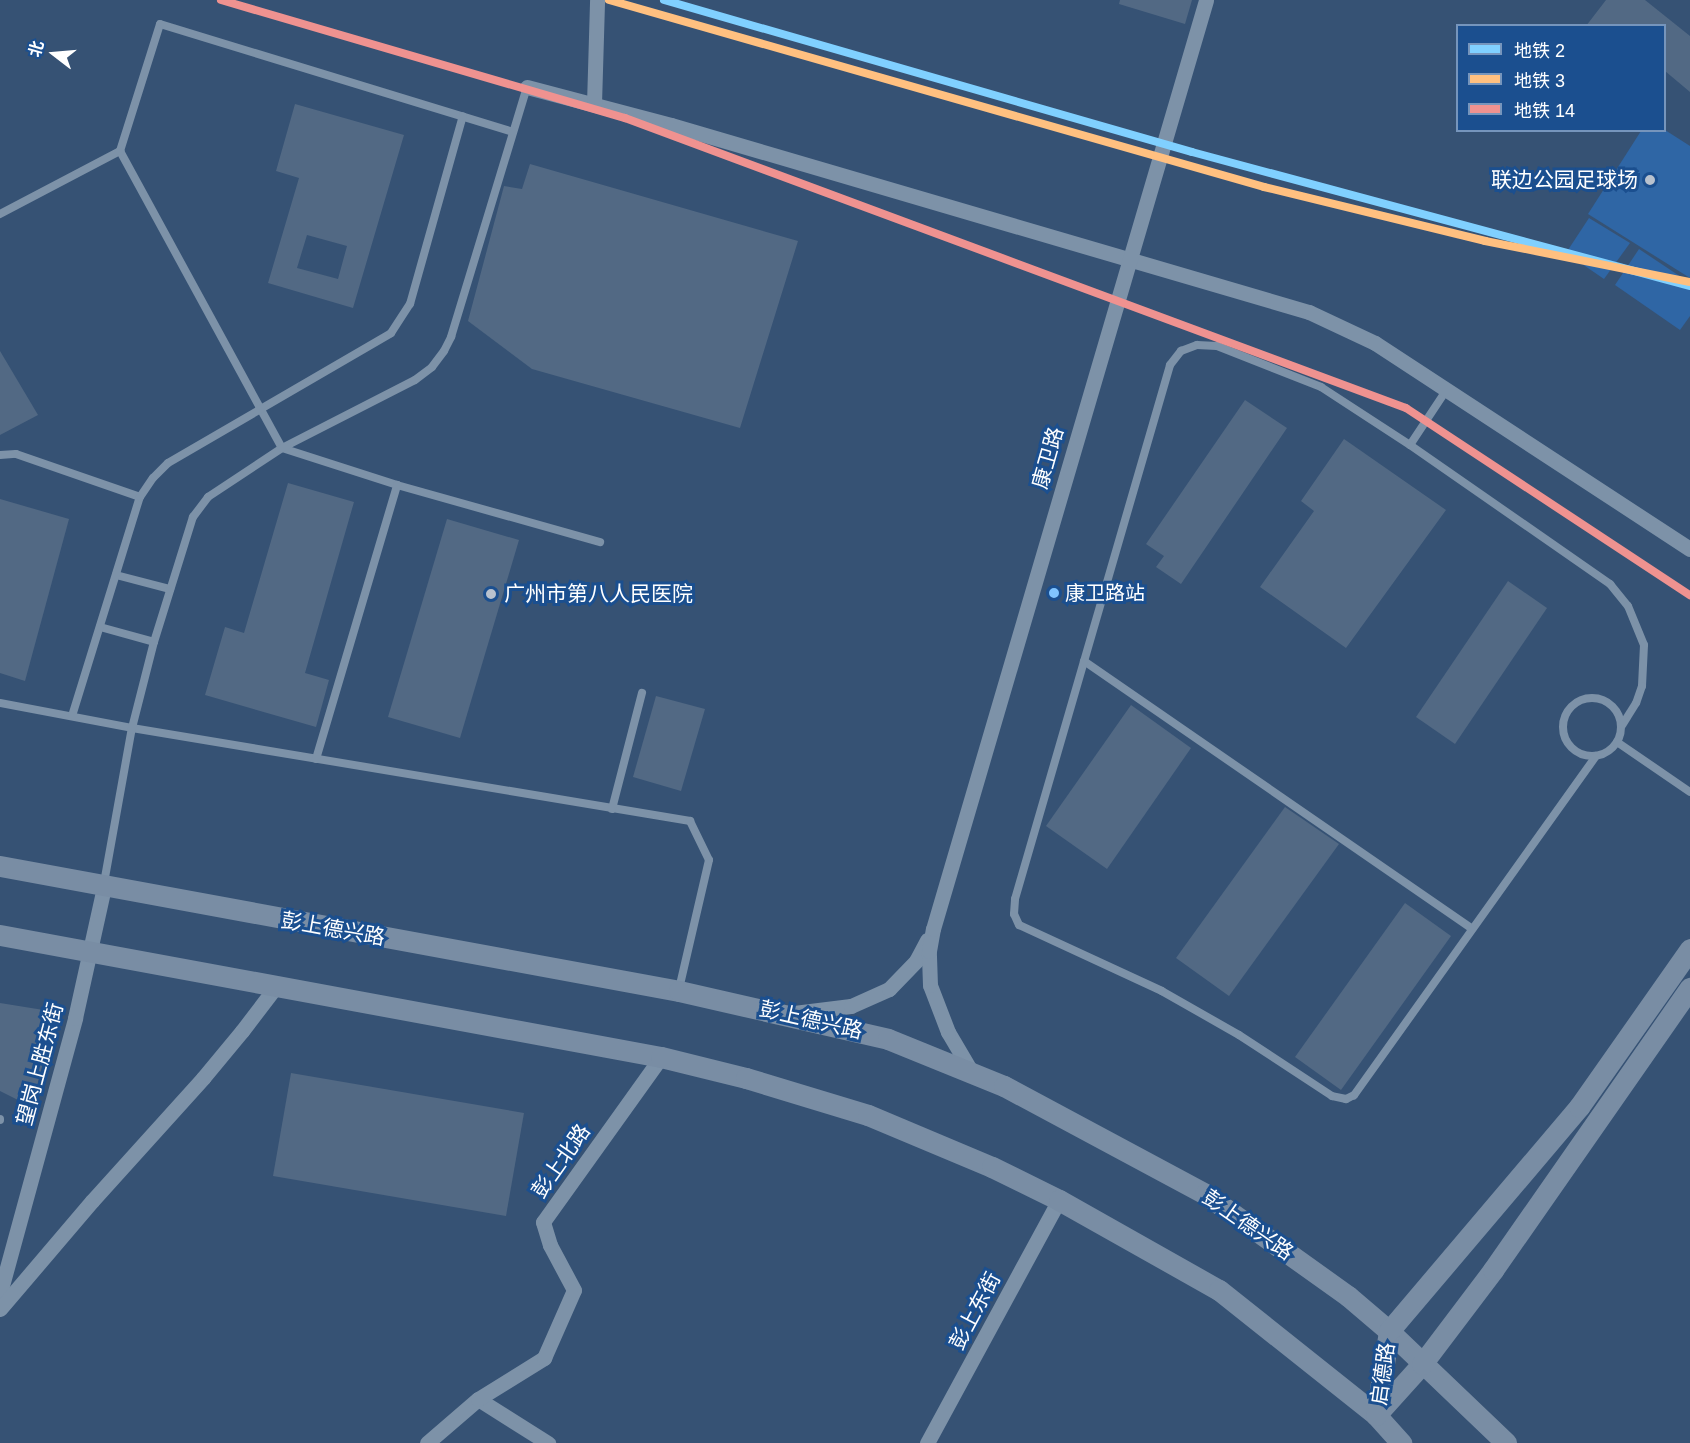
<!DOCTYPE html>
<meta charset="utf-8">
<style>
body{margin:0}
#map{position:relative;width:1690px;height:1443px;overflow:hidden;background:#365274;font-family:Helvetica,"Noto Sans SC",sans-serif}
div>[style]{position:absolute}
.green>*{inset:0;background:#2f66a5}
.building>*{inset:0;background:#526984}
.lane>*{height:8px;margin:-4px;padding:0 4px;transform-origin:4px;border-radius:4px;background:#7d92a8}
.lane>.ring{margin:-4px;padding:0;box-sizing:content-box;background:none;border:8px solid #7d92a8;border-radius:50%}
.street>*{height:15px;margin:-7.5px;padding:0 7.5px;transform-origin:7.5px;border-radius:7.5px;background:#7d92a8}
.secondary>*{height:21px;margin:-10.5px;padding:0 10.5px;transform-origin:10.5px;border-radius:10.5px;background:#798da4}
.metro-1>*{height:8px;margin:-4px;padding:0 4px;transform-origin:4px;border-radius:4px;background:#80d0ff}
.metro-2>*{height:8px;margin:-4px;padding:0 4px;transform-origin:4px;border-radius:4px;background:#ffc080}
.metro-3>*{height:8px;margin:-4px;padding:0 4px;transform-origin:4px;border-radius:4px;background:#ef9290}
.dots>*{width:16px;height:16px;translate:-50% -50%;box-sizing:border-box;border:3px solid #1b4f8f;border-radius:50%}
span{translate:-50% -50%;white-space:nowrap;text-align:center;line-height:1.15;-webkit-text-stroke:6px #1b4f8f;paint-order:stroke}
.bus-label{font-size:20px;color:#fff}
.left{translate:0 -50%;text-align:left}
.poi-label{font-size:21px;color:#fff}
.right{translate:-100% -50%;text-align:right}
.street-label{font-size:21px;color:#fff}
.legend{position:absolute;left:1456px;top:24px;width:210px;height:108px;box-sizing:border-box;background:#1b4f8f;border:2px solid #7695bc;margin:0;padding:8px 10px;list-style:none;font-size:18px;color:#fff}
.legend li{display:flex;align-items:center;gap:12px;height:30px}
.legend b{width:30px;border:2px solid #7695bc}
.north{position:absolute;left:24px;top:24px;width:60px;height:60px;-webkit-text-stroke:4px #1b4f8f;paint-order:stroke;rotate:286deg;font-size:16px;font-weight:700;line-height:24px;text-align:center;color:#fff}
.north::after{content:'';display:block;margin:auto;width:21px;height:27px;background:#fff;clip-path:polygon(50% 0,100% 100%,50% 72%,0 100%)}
</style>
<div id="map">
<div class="green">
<div style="clip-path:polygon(1665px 130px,1690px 146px,1690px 278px,1588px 214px,1641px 131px)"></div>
<div style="clip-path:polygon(1589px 218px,1630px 243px,1604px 279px,1566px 253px)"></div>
<div style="clip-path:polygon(1639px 249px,1690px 283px,1690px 316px,1680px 330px,1615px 285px)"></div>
</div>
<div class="building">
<div style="clip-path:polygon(1120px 0,1192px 0,1185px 24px,1119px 4px)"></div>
<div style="clip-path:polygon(1606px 0,1645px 0,1690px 36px,1690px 92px,1665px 71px,1665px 26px,1586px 26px)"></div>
<div style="clip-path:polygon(evenodd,295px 104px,404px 135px,353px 308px,268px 283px,299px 178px,276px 171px,295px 104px,307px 235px,347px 246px,338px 279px,297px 268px,307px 235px)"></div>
<div style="clip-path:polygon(530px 164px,798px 241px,740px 428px,532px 369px,468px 321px,504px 186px,522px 189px)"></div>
<div style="clip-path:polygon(0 351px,38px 415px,0 435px)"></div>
<div style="clip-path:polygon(1245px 400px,1287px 428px,1181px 584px,1156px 567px,1164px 556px,1146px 544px)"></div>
<div style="clip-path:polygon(1344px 439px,1446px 510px,1346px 648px,1260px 587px,1314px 511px,1301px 501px)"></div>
<div style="clip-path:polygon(288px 483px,354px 502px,305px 673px,329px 680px,316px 727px,205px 695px,225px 627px,244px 633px)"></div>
<div style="clip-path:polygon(0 499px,69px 519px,25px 681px,0 673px)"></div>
<div style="clip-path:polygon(447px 519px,519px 540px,460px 738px,388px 717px)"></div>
<div style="clip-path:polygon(1508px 581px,1547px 608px,1455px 744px,1416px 717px)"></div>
<div style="clip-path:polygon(656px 696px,705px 709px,681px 791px,633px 777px)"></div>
<div style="clip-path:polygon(1131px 705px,1191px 748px,1107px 869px,1046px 826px)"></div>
<div style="clip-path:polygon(1285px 807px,1339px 844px,1229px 996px,1176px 958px)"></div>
<div style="clip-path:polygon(1405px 903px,1451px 936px,1341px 1090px,1295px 1057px)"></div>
<div style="clip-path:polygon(0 1003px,56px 1012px,37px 1086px,33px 1085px,28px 1105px,0 1091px)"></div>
<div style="clip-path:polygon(291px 1073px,524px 1113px,506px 1216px,273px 1176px)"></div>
</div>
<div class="lane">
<div style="left:120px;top:151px;width:338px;rotate:61.4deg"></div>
<div style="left:282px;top:448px;width:121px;rotate:17.8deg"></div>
<div style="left:397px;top:485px;width:211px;rotate:15.7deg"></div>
<div style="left:0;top:214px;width:136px;rotate:-27.7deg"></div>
<div style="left:120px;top:151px;width:133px;rotate:-72.5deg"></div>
<div style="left:160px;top:24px;width:369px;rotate:17deg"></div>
<div style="left:1410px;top:445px;width:67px;rotate:-56.5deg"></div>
<div style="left:0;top:455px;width:16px;rotate:-4deg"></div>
<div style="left:16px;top:454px;width:131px;rotate:19.1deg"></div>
<div style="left:116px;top:575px;width:56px;rotate:14.5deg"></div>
<div style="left:100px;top:627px;width:56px;rotate:15.5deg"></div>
<div style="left:1084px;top:661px;width:470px;rotate:34.6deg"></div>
<div class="ring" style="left:1563px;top:698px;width:50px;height:50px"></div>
<div style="left:0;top:703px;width:134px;rotate:10.7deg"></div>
<div style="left:132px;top:728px;width:566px;rotate:9.46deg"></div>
<div style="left:690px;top:821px;width:43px;rotate:64deg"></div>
<div style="left:709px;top:860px;width:132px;rotate:103.1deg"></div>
<div style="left:72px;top:716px;width:229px;rotate:-72.8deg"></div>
<div style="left:140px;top:497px;width:23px;rotate:-56deg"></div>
<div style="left:153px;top:478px;width:21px;rotate:-45deg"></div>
<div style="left:168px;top:463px;width:258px;rotate:-30.2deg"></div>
<div style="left:391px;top:333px;width:35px;rotate:-57deg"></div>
<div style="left:410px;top:304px;width:195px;rotate:-74.3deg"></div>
<div style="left:1617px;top:742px;width:88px;rotate:34.4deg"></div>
<div style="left:1596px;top:756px;width:417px;rotate:125.5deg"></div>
<div style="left:1354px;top:1095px;width:9px;rotate:153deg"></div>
<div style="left:1346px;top:1099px;width:14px;rotate:-168deg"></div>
<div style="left:1332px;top:1096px;width:111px;rotate:-146.7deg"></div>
<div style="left:1239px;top:1035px;width:89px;rotate:-150.3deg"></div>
<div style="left:1162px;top:991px;width:157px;rotate:-155.2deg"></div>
<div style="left:1019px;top:925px;width:12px;rotate:-114deg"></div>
<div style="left:1014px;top:914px;width:15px;rotate:-86deg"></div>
<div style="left:1015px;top:899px;width:556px;rotate:-73.81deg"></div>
<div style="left:1170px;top:365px;width:18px;rotate:-52deg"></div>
<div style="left:1181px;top:351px;width:17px;rotate:-21deg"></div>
<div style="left:1197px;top:345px;width:20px;rotate:3deg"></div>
<div style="left:1217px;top:346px;width:112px;rotate:21.5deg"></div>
<div style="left:1321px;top:387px;width:106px;rotate:33.1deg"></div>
<div style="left:1410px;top:445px;width:244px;rotate:34.8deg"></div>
<div style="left:1610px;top:584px;width:28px;rotate:51deg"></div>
<div style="left:1628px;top:606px;width:42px;rotate:67.7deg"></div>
<div style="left:1644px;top:645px;width:41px;rotate:92.8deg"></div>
<div style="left:1642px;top:686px;width:18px;rotate:109deg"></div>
<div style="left:1636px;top:703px;width:26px;rotate:122deg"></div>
<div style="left:316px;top:759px;width:286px;rotate:-73.5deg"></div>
<div style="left:612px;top:809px;width:120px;rotate:-75.5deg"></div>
<div style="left:104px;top:883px;width:158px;rotate:-79.8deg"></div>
<div style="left:132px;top:728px;width:89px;rotate:-75.7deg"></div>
<div style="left:154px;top:642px;width:131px;rotate:-72.7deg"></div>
<div style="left:193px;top:517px;width:25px;rotate:-53deg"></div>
<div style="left:208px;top:497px;width:89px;rotate:-33.5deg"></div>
<div style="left:282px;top:448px;width:149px;rotate:-27.1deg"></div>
<div style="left:415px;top:380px;width:21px;rotate:-37deg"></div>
<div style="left:432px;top:367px;width:20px;rotate:-53deg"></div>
<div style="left:444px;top:351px;width:16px;rotate:-63deg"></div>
<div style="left:451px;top:337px;width:261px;rotate:-73.1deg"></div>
<div style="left:0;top:1119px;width:1px;rotate:90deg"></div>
</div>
<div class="street">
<div style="left:527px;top:87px;width:149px;rotate:14.8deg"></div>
<div style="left:671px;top:125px;width:665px;rotate:16.34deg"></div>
<div style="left:1309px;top:312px;width:73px;rotate:25.2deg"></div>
<div style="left:1375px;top:343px;width:376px;rotate:33.2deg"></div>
<div style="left:594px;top:104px;width:104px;rotate:-88.3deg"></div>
<div style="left:794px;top:1013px;width:57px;rotate:-7deg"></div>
<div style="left:851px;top:1006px;width:42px;rotate:-24.1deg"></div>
<div style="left:889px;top:989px;width:39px;rotate:-46deg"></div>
<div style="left:916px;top:961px;width:24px;rotate:-62deg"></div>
<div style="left:971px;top:1071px;width:45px;rotate:-120.5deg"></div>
<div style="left:948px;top:1032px;width:50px;rotate:-111deg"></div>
<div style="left:930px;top:985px;width:34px;rotate:-92deg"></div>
<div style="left:929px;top:951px;width:22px;rotate:-80deg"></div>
<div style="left:933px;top:929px;width:968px;rotate:-73.62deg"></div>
<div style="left:0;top:1293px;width:285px;rotate:-74.7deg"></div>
<div style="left:75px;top:1018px;width:134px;rotate:-77.5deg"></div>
<div style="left:0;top:1309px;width:142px;rotate:-49.6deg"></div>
<div style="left:92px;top:1201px;width:166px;rotate:-47.9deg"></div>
<div style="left:203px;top:1078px;width:61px;rotate:-50.3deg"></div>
<div style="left:242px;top:1031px;width:58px;rotate:-52.7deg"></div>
<div style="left:478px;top:1399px;width:83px;rotate:32.2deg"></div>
<div style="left:427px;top:1443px;width:67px;rotate:-40.8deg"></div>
<div style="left:478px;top:1399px;width:78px;rotate:-31.8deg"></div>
<div style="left:544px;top:1358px;width:74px;rotate:-66.2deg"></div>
<div style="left:574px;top:1290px;width:51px;rotate:-118.1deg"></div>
<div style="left:550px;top:1245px;width:24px;rotate:-107deg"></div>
<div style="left:543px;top:1222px;width:203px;rotate:-54.4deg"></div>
<div style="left:927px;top:1443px;width:277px;rotate:-61.5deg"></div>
</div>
<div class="secondary">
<div style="left:0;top:866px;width:690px;rotate:10.43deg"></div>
<div style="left:679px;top:991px;width:214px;rotate:12.9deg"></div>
<div style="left:888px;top:1039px;width:125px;rotate:22.1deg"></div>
<div style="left:1004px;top:1086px;width:228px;rotate:28.2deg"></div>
<div style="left:1205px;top:1194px;width:176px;rotate:35.5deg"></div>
<div style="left:1348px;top:1296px;width:54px;rotate:40.5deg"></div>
<div style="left:1389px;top:1331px;width:162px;rotate:43.7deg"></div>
<div style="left:0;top:935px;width:672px;rotate:10.46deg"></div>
<div style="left:661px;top:1057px;width:88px;rotate:13.9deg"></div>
<div style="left:746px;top:1078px;width:127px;rotate:16.9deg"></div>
<div style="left:868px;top:1115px;width:134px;rotate:22.8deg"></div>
<div style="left:992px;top:1167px;width:75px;rotate:26.2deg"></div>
<div style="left:1059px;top:1200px;width:184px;rotate:29.4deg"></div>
<div style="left:1219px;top:1290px;width:201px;rotate:38.5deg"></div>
<div style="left:1376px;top:1415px;width:38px;rotate:48deg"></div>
<div style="left:1376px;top:1415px;width:85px;rotate:-81.2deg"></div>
<div style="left:1389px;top:1331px;width:294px;rotate:-49.7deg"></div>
<div style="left:1579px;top:1107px;width:193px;rotate:-54.9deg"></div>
<div style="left:1376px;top:1415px;width:69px;rotate:-48deg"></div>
<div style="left:1422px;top:1364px;width:118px;rotate:-52.9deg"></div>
<div style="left:1493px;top:1270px;width:344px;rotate:-55.1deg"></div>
</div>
<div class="metro-1">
<div style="left:664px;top:0;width:549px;rotate:16.06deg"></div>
<div style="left:1192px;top:152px;width:516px;rotate:15.06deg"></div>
</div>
<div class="metro-2">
<div style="left:609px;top:0;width:681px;rotate:15.93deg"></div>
<div style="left:1264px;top:187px;width:228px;rotate:13.7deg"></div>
<div style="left:1485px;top:241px;width:209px;rotate:11.3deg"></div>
</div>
<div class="metro-3">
<div style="left:221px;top:0;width:421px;rotate:16.3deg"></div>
<div style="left:625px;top:118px;width:833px;rotate:20.37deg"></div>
<div style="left:1406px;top:408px;width:340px;rotate:33.4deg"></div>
</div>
<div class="dots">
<div style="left:1650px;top:180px;background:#b9c2ce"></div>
<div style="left:1054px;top:593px;background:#80c4ff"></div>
<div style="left:491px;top:594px;background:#b9c2ce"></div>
</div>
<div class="bus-label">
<span class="left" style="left:1065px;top:593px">康卫路站</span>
</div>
<div class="poi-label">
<span class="right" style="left:1638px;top:180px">联边公园足球场</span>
<span class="left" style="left:504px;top:594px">广州市第八人民医院</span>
</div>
<div class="street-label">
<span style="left:1048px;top:458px;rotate:-74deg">康卫路</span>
<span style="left:333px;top:929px;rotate:10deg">彭上德兴路</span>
<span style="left:811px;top:1020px;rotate:13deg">彭上德兴路</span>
<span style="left:40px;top:1064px;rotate:-75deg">望岗上胜东街</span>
<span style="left:561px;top:1161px;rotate:-55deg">彭上北路</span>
<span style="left:1248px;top:1225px;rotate:35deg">彭上德兴路</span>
<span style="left:975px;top:1311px;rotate:-62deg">彭上东街</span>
<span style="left:1383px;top:1374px;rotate:-82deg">启德路</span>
</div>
<ul class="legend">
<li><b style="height:8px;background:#80d0ff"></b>地铁 2</li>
<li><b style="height:8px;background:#ffc080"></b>地铁 3</li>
<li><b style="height:8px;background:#ef9290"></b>地铁 14</li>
</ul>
<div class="north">北</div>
</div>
